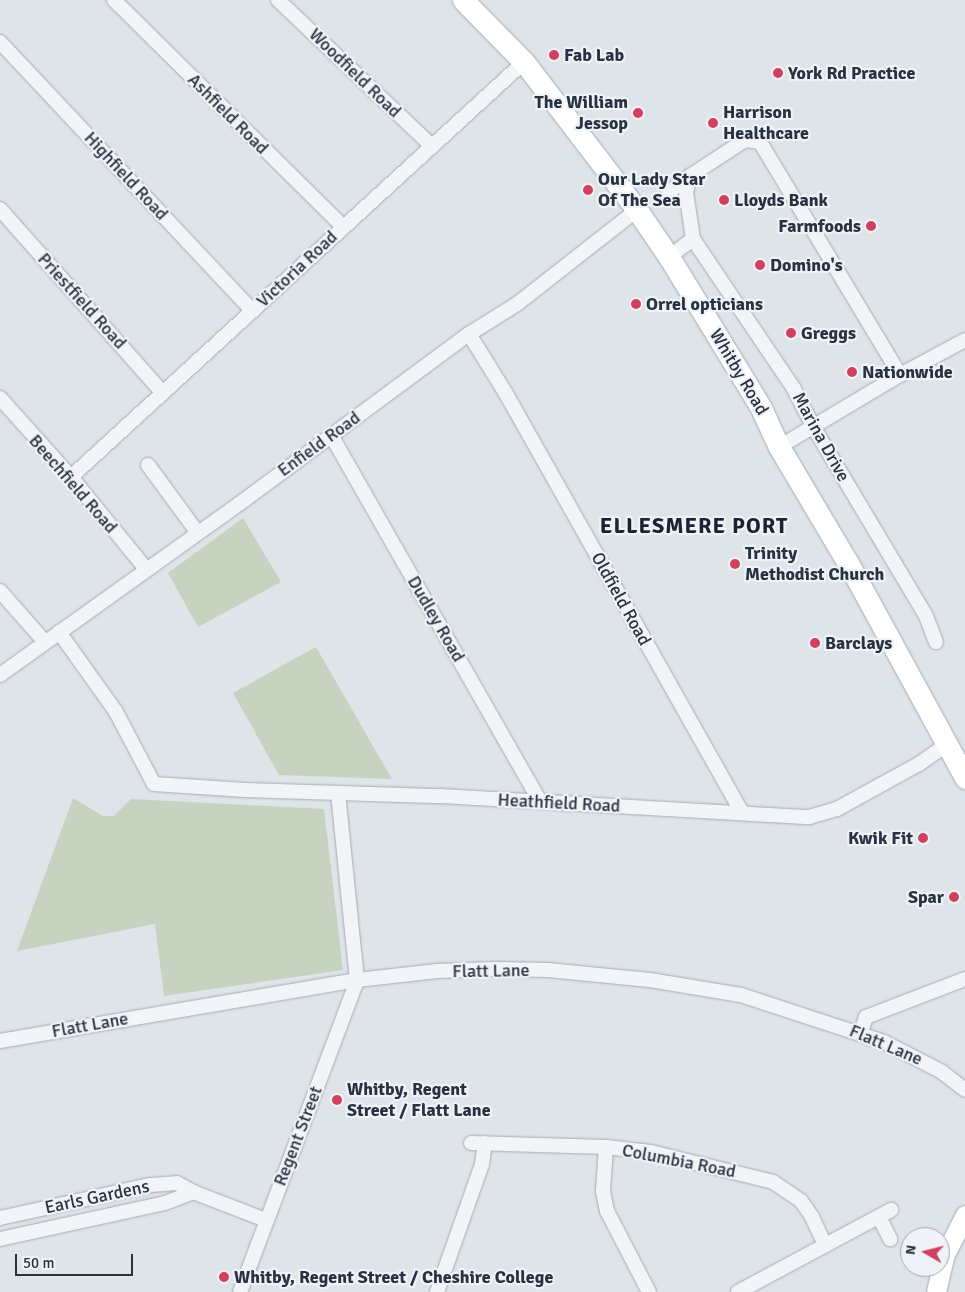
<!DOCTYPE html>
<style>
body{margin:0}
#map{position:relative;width:965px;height:1292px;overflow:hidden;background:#dfe4e9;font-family:Signika,sans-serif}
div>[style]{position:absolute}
.green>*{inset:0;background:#c6d3c0}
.roads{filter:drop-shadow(0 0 1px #a4abb3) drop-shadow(0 0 1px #a4abb3)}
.street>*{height:14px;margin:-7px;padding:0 7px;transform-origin:7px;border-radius:7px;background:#f2f4f7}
.secondary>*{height:19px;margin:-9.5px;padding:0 9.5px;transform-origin:9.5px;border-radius:9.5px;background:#fff}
.primary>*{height:21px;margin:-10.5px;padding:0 10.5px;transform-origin:10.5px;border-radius:10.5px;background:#fff}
.dots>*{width:14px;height:14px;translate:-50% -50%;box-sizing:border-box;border:2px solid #eff2f6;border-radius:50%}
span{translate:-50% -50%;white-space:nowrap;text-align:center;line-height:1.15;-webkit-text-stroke:4.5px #eff2f6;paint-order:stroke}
.poi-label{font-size:18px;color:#283241;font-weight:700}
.left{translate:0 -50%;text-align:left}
.right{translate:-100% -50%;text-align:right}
.street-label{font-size:18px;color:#283241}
.district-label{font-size:22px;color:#1a2331;font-weight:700;letter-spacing:1px}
.north{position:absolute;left:900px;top:1227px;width:50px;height:50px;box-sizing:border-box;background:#eff2f6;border:1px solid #9fa5ae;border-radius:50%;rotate:278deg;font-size:14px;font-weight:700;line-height:20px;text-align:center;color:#283241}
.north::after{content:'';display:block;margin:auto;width:18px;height:22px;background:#d1415f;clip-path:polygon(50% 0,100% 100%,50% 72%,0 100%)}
.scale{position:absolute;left:15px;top:1254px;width:118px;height:22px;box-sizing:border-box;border:2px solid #283241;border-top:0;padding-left:6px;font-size:15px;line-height:18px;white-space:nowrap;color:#283241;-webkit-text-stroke:4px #eff2f6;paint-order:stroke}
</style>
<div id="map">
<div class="green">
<div style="clip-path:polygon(243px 518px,281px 582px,198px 627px,168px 573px)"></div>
<div style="clip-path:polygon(316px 647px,392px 779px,279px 775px,233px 693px)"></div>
<div style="clip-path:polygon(73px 798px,103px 816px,114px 816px,131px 799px,324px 809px,343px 970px,164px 996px,155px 924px,17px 951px)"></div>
</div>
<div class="roads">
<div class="street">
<div style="left:114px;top:0;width:322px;rotate:44.7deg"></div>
<div style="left:278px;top:0;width:212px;rotate:43.5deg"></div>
<div style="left:0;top:42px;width:369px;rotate:46.8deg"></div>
<div style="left:668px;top:193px;width:28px;rotate:-38deg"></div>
<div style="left:0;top:209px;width:246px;rotate:48.5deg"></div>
<div style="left:693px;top:239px;width:181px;rotate:56deg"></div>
<div style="left:794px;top:389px;width:44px;rotate:62.9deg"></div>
<div style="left:814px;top:428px;width:219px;rotate:59.2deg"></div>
<div style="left:926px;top:616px;width:28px;rotate:69deg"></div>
<div style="left:669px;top:257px;width:30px;rotate:-37deg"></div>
<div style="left:693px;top:239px;width:48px;rotate:-98.5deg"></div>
<div style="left:686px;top:192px;width:16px;rotate:-76deg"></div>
<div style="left:690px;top:176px;width:66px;rotate:-33.2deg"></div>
<div style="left:745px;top:140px;width:15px;rotate:8deg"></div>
<div style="left:760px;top:142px;width:272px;rotate:59deg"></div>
<div style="left:469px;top:334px;width:68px;rotate:58.2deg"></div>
<div style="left:505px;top:392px;width:483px;rotate:60.6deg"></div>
<div style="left:0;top:398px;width:106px;rotate:48.1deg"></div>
<div style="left:71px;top:477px;width:119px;rotate:50.8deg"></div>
<div style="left:331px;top:435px;width:422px;rotate:60.3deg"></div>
<div style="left:779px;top:447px;width:141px;rotate:-30.8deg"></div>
<div style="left:900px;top:375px;width:74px;rotate:-28.3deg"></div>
<div style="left:148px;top:465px;width:83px;rotate:53.8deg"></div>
<div style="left:71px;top:477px;width:614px;rotate:-42.49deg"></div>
<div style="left:0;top:591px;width:68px;rotate:48.6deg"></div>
<div style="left:59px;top:632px;width:98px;rotate:54.5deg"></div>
<div style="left:116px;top:712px;width:81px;rotate:62.2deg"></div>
<div style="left:154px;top:784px;width:91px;rotate:3.8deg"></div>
<div style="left:245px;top:790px;width:196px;rotate:1.8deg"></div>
<div style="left:441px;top:796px;width:369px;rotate:3.3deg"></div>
<div style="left:809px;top:817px;width:29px;rotate:-16deg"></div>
<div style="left:837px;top:809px;width:94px;rotate:-28.8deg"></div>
<div style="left:919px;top:764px;width:33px;rotate:-35deg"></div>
<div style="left:0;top:675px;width:294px;rotate:-35.6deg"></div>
<div style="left:239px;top:504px;width:286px;rotate:-36.5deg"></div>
<div style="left:469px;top:334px;width:57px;rotate:-32deg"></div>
<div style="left:517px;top:304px;width:152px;rotate:-38.1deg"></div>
<div style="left:861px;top:1032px;width:16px;rotate:-72deg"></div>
<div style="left:866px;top:1017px;width:106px;rotate:-21deg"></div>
<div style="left:0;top:1041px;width:362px;rotate:-9.7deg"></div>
<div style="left:357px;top:980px;width:81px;rotate:-6.4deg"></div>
<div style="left:437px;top:971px;width:59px;rotate:-1.9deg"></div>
<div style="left:496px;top:969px;width:52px;rotate:1.1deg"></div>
<div style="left:548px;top:970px;width:102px;rotate:5.6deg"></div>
<div style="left:650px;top:980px;width:92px;rotate:9.4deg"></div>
<div style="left:741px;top:995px;width:151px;rotate:18.2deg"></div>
<div style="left:884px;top:1042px;width:65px;rotate:27.3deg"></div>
<div style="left:942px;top:1072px;width:29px;rotate:38deg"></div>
<div style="left:471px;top:1143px;width:135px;rotate:1.7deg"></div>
<div style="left:606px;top:1147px;width:45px;rotate:6.3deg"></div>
<div style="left:651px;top:1152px;width:126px;rotate:13.8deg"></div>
<div style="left:773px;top:1182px;width:34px;rotate:34deg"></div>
<div style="left:801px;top:1201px;width:19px;rotate:55deg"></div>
<div style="left:812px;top:1217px;width:31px;rotate:65deg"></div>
<div style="left:606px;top:1147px;width:44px;rotate:93.9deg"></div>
<div style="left:603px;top:1191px;width:20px;rotate:79deg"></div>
<div style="left:607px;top:1211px;width:91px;rotate:62.6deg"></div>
<div style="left:879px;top:1217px;width:25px;rotate:63deg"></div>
<div style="left:0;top:1218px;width:154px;rotate:-12.4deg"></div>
<div style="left:150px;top:1185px;width:27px;rotate:-4deg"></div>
<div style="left:177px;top:1183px;width:18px;rotate:29deg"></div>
<div style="left:193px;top:1192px;width:78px;rotate:21deg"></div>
<div style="left:0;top:1239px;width:169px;rotate:-12.3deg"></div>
<div style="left:165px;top:1203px;width:30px;rotate:-21deg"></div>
<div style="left:240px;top:1292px;width:333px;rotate:-69.4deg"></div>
<div style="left:357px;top:980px;width:188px;rotate:-95.8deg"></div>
<div style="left:437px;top:1292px;width:136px;rotate:-70.6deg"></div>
<div style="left:482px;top:1164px;width:21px;rotate:-82deg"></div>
<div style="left:738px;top:1292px;width:174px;rotate:-28.2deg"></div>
</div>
<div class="secondary">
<div style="left:936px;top:1292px;width:37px;rotate:-77deg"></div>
<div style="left:944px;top:1256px;width:46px;rotate:-62.9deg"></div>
</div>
<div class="primary">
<div style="left:463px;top:0;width:87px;rotate:45.5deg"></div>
<div style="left:524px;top:62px;width:186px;rotate:52.6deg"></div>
<div style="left:637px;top:210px;width:57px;rotate:55.8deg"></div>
<div style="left:669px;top:257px;width:177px;rotate:58.6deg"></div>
<div style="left:761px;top:408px;width:43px;rotate:65.2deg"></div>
<div style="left:779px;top:447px;width:135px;rotate:59.3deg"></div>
<div style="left:848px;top:563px;width:245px;rotate:61.4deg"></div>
</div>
</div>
<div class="dots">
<div style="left:554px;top:55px;background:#d1415f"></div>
<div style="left:778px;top:73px;background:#d1415f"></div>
<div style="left:638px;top:113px;background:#d1415f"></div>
<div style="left:713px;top:123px;background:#d1415f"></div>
<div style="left:588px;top:190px;background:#d1415f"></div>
<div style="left:724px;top:200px;background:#d1415f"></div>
<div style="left:871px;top:226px;background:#d1415f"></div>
<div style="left:760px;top:265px;background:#d1415f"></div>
<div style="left:636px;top:304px;background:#d1415f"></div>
<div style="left:791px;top:333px;background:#d1415f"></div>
<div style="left:852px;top:372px;background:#d1415f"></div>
<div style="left:735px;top:564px;background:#d1415f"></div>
<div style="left:815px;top:643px;background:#d1415f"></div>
<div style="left:923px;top:838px;background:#d1415f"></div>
<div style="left:954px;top:897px;background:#d1415f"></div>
<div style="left:337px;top:1100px;background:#d1415f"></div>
<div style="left:224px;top:1277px;background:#d1415f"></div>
</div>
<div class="poi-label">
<span class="left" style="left:564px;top:55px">Fab Lab</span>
<span class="left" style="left:788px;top:73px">York Rd Practice</span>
<span class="right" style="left:628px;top:113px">The William<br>Jessop</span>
<span class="left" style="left:723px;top:123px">Harrison<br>Healthcare</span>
<span class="left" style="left:598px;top:190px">Our Lady Star<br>Of The Sea</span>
<span class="left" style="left:734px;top:200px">Lloyds Bank</span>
<span class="right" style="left:861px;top:226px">Farmfoods</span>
<span class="left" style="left:770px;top:265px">Domino's</span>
<span class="left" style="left:646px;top:304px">Orrel opticians</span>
<span class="left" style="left:801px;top:333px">Greggs</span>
<span class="left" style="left:862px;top:372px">Nationwide</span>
<span class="left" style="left:745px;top:564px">Trinity<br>Methodist Church</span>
<span class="left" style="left:825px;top:643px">Barclays</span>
<span class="right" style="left:913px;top:838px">Kwik Fit</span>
<span class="right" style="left:944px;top:897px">Spar</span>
<span class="left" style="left:347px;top:1100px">Whitby, Regent<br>Street / Flatt Lane</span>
<span class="left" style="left:234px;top:1277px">Whitby, Regent Street / Cheshire College</span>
</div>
<div class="street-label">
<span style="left:355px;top:73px;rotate:44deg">Woodfield Road</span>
<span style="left:228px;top:114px;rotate:45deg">Ashfield Road</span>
<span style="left:126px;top:176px;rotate:47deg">Highfield Road</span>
<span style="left:297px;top:269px;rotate:-43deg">Victoria Road</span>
<span style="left:82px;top:301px;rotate:48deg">Priestfield Road</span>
<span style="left:739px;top:372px;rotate:59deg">Whitby Road</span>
<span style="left:821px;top:437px;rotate:61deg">Marina Drive</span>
<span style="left:319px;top:444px;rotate:-36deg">Enfield Road</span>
<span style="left:73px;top:484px;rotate:49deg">Beechfield Road</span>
<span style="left:621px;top:599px;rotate:61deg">Oldfield Road</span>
<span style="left:436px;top:619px;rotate:60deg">Dudley Road</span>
<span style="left:559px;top:803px;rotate:3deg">Heathfield Road</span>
<span style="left:491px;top:971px;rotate:-1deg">Flatt Lane</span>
<span style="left:90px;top:1025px;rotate:-10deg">Flatt Lane</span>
<span style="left:886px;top:1045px;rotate:23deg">Flatt Lane</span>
<span style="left:298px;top:1136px;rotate:-69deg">Regent Street</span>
<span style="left:679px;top:1161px;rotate:11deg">Columbia Road</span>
<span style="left:97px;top:1197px;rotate:-12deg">Earls Gardens</span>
</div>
<div class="district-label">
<span style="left:694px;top:526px">ELLESMERE PORT</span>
</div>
<div class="north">N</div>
<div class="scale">50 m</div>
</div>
